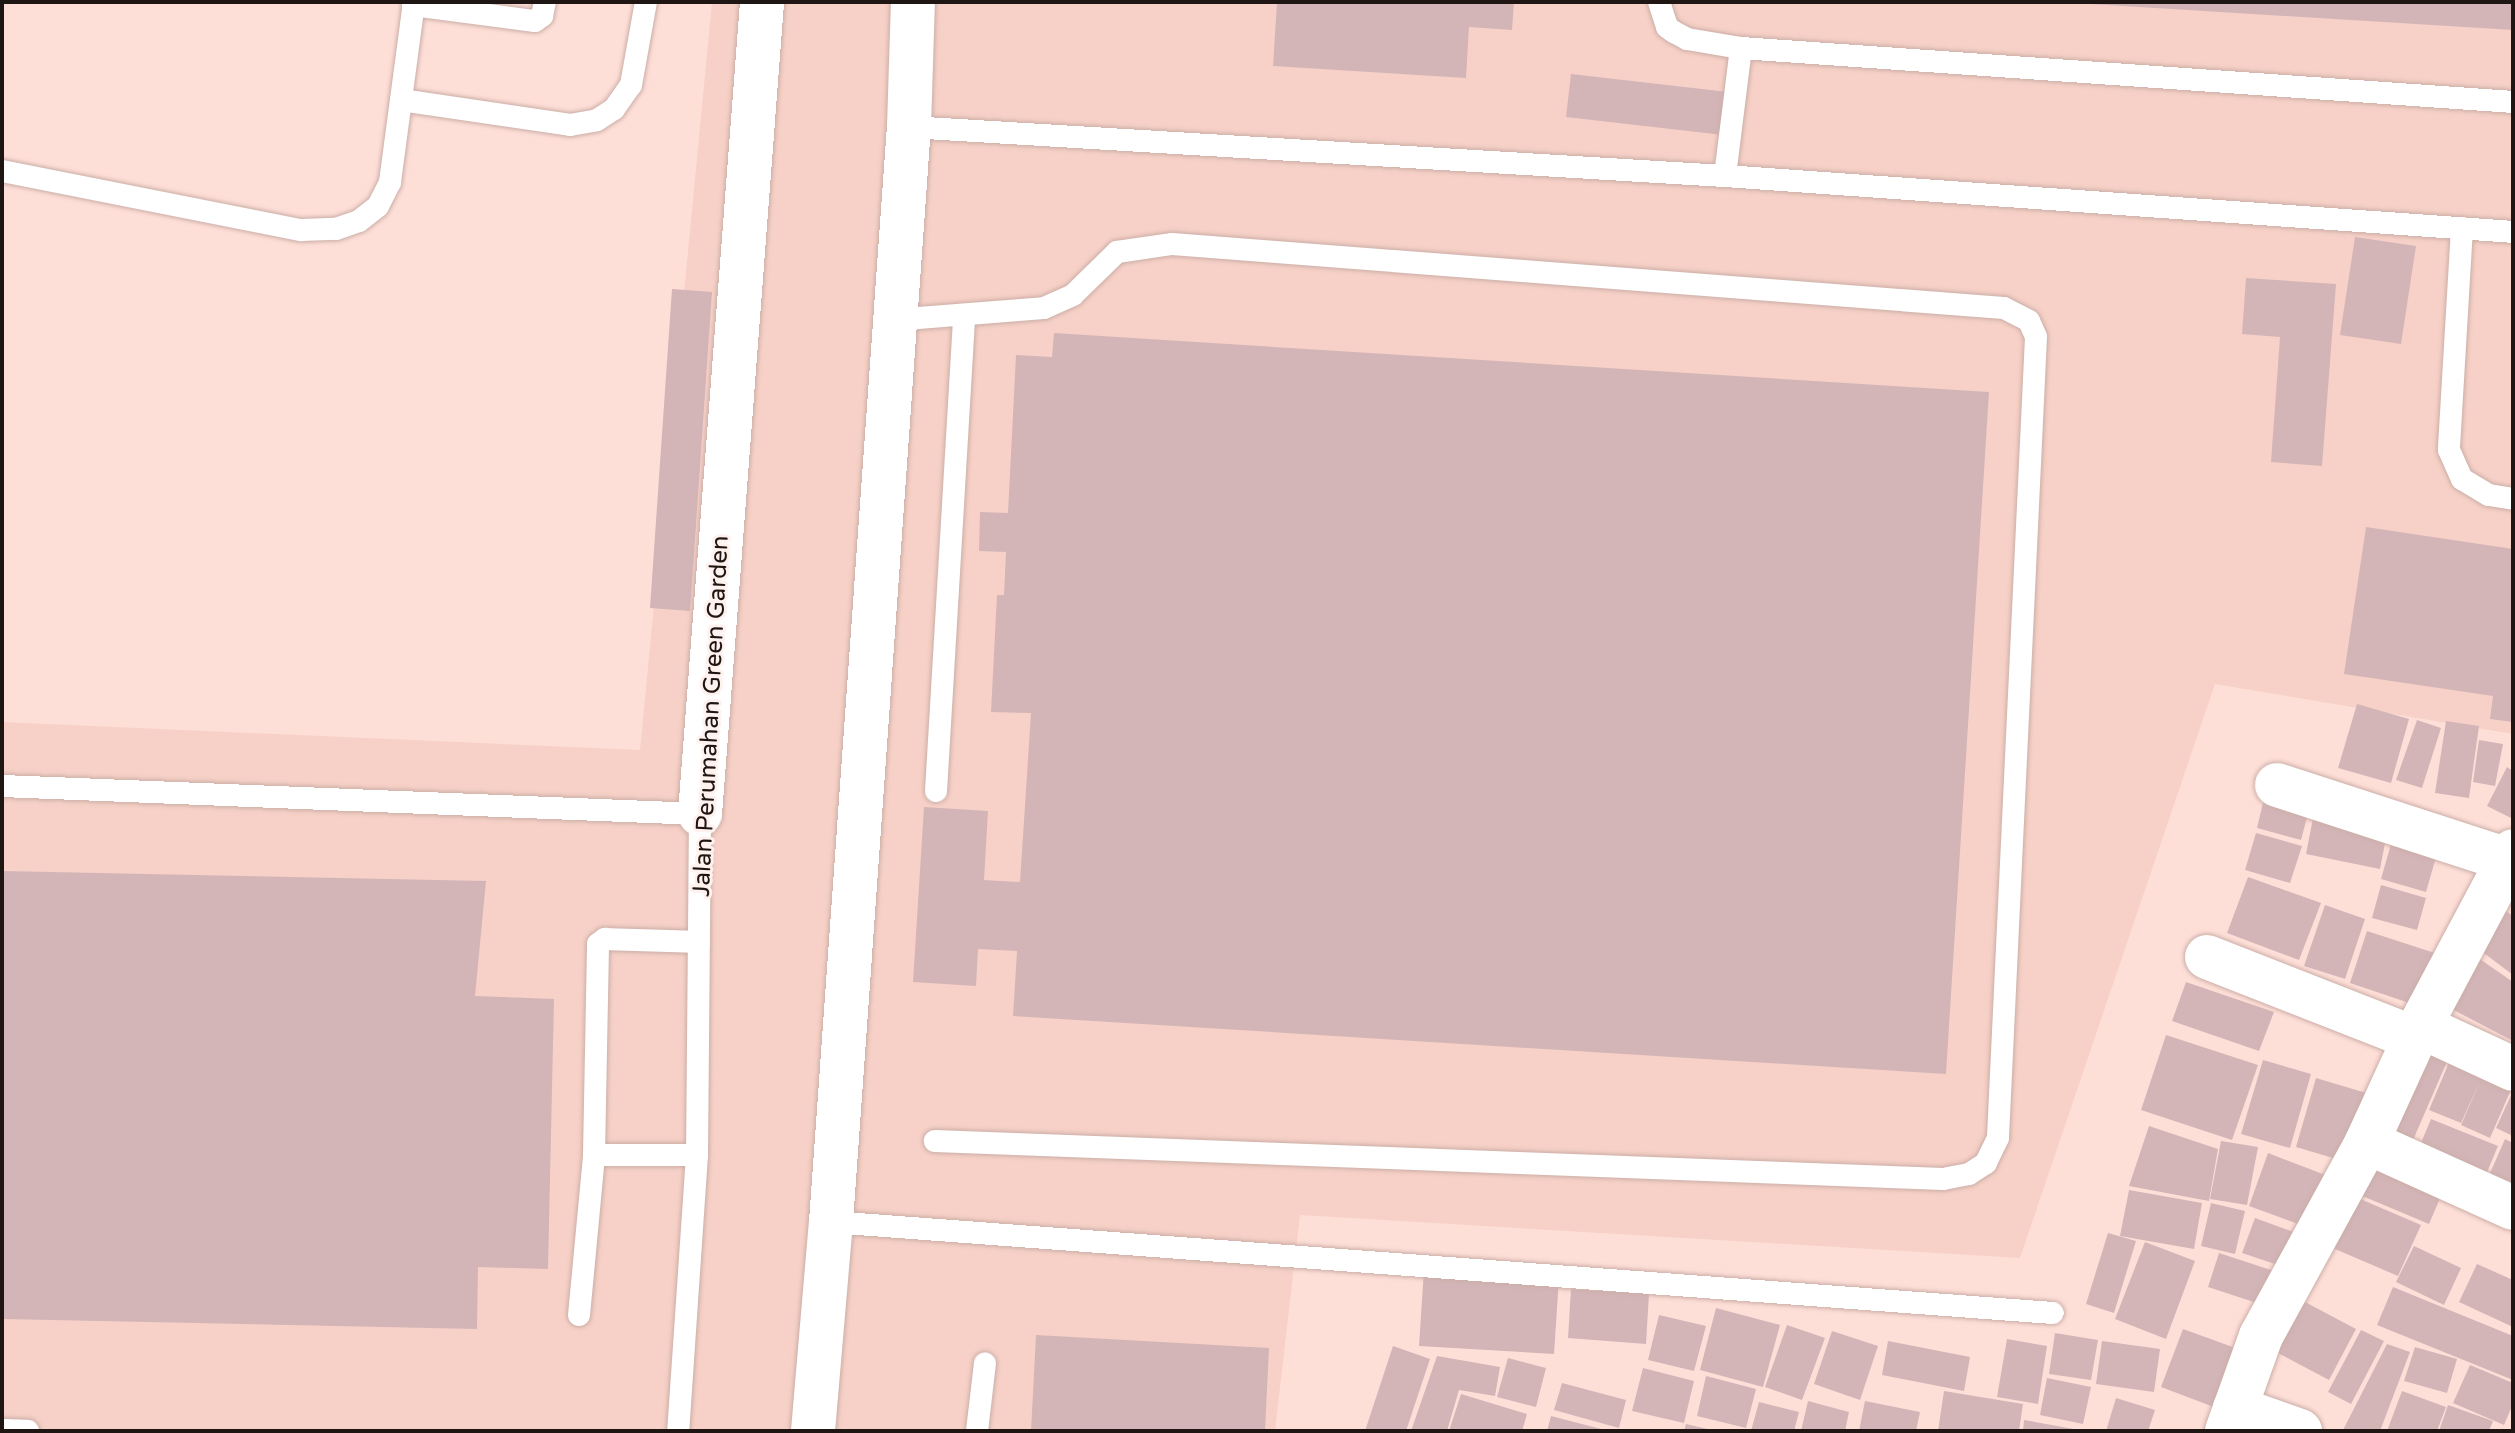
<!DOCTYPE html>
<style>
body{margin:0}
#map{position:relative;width:2515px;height:1433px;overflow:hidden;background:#fedfd8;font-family:"Varela Round",sans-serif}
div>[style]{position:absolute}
.built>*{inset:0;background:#f7d1c7}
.building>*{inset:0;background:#d3b5b8}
.roads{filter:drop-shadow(0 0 2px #cbaea7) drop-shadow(0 0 2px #cbaea7)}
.lane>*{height:22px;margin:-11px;padding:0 11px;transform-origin:11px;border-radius:11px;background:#fff}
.street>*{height:44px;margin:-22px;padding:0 22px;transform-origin:22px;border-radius:22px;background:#fff}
span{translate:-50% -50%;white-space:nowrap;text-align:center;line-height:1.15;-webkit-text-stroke:6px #fef1ee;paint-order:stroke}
.street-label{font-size:24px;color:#1f1512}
.frame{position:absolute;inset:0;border:4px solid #1f1512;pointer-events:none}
</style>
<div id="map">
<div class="built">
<div style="clip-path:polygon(712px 2px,2513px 2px,2513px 734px,2215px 684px,2020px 1258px,1300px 1215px,1275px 1431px,2px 1431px,2px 722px,640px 750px)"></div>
</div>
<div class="building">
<div style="clip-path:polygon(1277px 2px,1514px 2px,1512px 30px,1469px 27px,1466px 78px,1273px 66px)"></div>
<div style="clip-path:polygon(2091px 2px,2513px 2px,2513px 30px,2091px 4px)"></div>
<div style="clip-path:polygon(1571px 74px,1728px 92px,1723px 135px,1566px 117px)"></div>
<div style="clip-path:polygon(2355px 237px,2416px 246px,2401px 344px,2340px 335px)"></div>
<div style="clip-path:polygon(2246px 278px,2336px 284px,2322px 466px,2271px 462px,2280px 337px,2242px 334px)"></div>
<div style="clip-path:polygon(672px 289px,712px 292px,690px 611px,650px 608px)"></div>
<div style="clip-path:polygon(1054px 333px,1989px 392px,1946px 1074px,1013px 1016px,1017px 951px,978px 949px,976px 986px,913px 982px,924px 807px,988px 811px,984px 880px,1020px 882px,1031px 713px,991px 712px,997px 595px,1004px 595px,1006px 552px,979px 551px,980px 512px,1008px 513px,1016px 355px,1052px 357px)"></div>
<div style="clip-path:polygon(2366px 527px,2513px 549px,2513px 722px,2490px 719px,2493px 696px,2344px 674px)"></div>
<div style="clip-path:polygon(2357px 704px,2409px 719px,2391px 783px,2338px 768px)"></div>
<div style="clip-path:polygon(2417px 720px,2441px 728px,2422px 788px,2396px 780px)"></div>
<div style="clip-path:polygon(2446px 721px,2479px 726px,2469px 798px,2435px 793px)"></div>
<div style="clip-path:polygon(2479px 740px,2503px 744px,2495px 786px,2473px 782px)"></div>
<div style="clip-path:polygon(2507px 767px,2513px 771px,2513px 819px,2487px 806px)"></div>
<div style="clip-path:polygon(2266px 790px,2311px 802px,2301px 840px,2257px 828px)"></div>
<div style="clip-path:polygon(2315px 808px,2389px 822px,2380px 869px,2306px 854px)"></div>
<div style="clip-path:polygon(2395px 830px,2440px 843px,2426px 892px,2381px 879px)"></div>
<div style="clip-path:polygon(2256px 833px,2302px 846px,2290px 883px,2245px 870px)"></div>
<div style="clip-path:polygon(2px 871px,486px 881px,475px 996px,554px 999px,548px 1269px,478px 1267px,477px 1329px,2px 1319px)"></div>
<div style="clip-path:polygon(2248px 877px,2321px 903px,2299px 960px,2227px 933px)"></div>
<div style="clip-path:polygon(2381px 885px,2426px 898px,2417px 930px,2372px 918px)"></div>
<div style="clip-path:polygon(2496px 904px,2513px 916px,2513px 975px,2468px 941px)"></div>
<div style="clip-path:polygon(2325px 905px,2365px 919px,2345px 979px,2304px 966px)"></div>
<div style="clip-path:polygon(2367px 931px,2444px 956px,2427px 1009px,2350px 983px)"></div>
<div style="clip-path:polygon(2474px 955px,2513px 982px,2513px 1041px,2448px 1007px)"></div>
<div style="clip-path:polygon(2186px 982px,2274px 1012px,2259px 1051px,2172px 1021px)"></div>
<div style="clip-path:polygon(2166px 1035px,2258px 1065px,2232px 1140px,2141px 1110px)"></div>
<div style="clip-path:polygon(2414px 1042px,2449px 1057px,2407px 1154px,2372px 1139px)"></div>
<div style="clip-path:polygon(2263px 1060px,2311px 1074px,2290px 1148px,2241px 1134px)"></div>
<div style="clip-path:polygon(2450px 1060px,2513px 1085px,2490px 1138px,2461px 1125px,2481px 1079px,2461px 1123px,2429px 1110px)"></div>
<div style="clip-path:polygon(2316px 1078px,2373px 1095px,2353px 1164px,2296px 1147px)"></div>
<div style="clip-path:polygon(2513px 1091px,2513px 1136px,2496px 1128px)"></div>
<div style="clip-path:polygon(2431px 1119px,2498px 1146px,2482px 1184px,2415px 1157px)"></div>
<div style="clip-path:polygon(2149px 1126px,2218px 1149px,2209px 1201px,2129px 1186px)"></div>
<div style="clip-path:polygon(2505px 1139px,2513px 1143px,2513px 1199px,2484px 1187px)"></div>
<div style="clip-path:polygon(2221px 1141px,2258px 1147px,2247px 1205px,2210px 1199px)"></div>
<div style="clip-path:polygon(2268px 1153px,2336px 1179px,2317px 1231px,2249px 1206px)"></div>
<div style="clip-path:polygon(2378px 1153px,2447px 1182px,2429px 1224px,2360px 1195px)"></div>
<div style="clip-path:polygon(2129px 1190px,2202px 1203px,2194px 1249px,2120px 1236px)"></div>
<div style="clip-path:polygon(2344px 1192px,2421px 1225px,2398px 1276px,2321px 1243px)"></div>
<div style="clip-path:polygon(2211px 1203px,2245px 1211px,2235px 1254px,2201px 1246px)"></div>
<div style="clip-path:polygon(2255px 1218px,2299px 1234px,2287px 1268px,2242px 1253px)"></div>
<div style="clip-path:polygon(2108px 1233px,2136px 1241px,2114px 1313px,2086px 1304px)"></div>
<div style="clip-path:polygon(2145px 1242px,2195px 1261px,2166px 1339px,2115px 1319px)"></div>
<div style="clip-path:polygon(2414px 1246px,2461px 1268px,2444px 1305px,2396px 1282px)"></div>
<div style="clip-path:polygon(2219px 1253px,2277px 1272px,2266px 1306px,2208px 1287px)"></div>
<div style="clip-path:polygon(2477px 1264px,2513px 1280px,2513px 1327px,2459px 1302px)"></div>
<div style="clip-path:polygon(1424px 1269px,1559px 1278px,1554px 1354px,1419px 1346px)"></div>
<div style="clip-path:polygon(2393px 1287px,2513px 1336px,2513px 1380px,2377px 1325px)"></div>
<div style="clip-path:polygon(1571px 1289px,1649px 1294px,1646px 1344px,1568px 1338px)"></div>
<div style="clip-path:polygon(2290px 1294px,2356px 1329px,2329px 1380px,2263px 1345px)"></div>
<div style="clip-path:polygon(1716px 1308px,1780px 1325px,1763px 1387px,1700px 1370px)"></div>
<div style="clip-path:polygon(1659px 1315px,1706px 1326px,1694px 1371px,1648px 1360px)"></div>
<div style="clip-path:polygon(1787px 1325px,1825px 1338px,1802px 1400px,1765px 1387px)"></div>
<div style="clip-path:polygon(2183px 1329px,2241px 1350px,2219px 1409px,2161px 1387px)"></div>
<div style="clip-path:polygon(2361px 1330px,2384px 1341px,2351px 1404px,2328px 1392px)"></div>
<div style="clip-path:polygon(1832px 1331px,1878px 1346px,1860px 1400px,1814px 1384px)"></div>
<div style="clip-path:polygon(2055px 1333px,2098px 1340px,2091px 1380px,2049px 1374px)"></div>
<div style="clip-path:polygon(1036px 1335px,1269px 1348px,1265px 1431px,1031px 1431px)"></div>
<div style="clip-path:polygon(2007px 1339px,2047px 1346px,2038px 1404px,1997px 1397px)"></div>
<div style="clip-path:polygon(1888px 1341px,1970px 1357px,1964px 1391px,1882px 1375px)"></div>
<div style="clip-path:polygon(2102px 1341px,2160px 1349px,2154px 1392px,2096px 1384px)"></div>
<div style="clip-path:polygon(2387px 1344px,2410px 1352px,2380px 1431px,2343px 1430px)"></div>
<div style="clip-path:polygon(1393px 1346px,1430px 1359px,1406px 1431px,1365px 1431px)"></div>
<div style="clip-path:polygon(2415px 1347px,2457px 1359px,2447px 1393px,2404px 1381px)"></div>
<div style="clip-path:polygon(1437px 1356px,1500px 1367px,1495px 1396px,1459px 1390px,1447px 1431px,1411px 1431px)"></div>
<div style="clip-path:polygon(1508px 1358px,1546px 1368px,1536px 1407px,1497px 1397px)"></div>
<div style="clip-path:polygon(2470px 1365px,2513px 1383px,2513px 1404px,2504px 1425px,2453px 1403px)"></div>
<div style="clip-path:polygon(1643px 1368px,1694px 1381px,1684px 1423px,1632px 1411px)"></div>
<div style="clip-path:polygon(1706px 1376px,1756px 1389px,1746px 1428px,1697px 1416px)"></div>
<div style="clip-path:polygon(2047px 1378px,2091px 1387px,2083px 1424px,2040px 1415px)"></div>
<div style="clip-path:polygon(1562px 1383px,1626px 1400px,1619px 1428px,1554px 1410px)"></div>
<div style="clip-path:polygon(1944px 1391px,2023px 1404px,2019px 1431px,1938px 1431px)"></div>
<div style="clip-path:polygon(2402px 1391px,2446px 1407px,2437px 1431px,2387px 1431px)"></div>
<div style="clip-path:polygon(1461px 1394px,1527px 1414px,1522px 1431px,1449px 1431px)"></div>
<div style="clip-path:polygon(2116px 1398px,2155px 1410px,2148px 1431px,2106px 1431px)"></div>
<div style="clip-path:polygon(1808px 1401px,1849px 1412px,1845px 1431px,1801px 1431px)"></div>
<div style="clip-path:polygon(1865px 1401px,1920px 1412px,1916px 1431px,1859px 1431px)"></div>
<div style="clip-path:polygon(1759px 1402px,1799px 1412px,1794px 1431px,1751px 1431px)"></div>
<div style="clip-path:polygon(2448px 1405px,2493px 1421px,2489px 1431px,2439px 1431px)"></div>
<div style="clip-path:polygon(1551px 1416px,1605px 1430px,1605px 1431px,1547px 1431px)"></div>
<div style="clip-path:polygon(2024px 1420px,2074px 1429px,2074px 1431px,2023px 1431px)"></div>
<div style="clip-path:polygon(1686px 1424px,1712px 1430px,1712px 1431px,1684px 1431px)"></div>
</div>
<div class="roads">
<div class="lane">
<div style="left:1659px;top:2px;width:26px;rotate:72deg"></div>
<div style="left:1667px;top:27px;width:9px;rotate:36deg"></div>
<div style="left:1674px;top:32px;width:15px;rotate:28deg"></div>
<div style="left:1687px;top:39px;width:55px;rotate:9.5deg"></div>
<div style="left:1741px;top:48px;width:774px;rotate:4deg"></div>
<div style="left:413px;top:5px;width:123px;rotate:7.5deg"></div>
<div style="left:535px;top:21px;width:9px;rotate:-36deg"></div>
<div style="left:542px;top:16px;width:14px;rotate:-78deg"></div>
<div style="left:401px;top:100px;width:171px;rotate:8.4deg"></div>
<div style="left:570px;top:125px;width:27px;rotate:-10deg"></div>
<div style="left:597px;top:120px;width:20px;rotate:-33deg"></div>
<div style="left:614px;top:109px;width:29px;rotate:-55deg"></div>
<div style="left:631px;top:85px;width:84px;rotate:-79.8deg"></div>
<div style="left:909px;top:127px;width:817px;rotate:3.44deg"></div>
<div style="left:1725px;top:176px;width:790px;rotate:4.06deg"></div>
<div style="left:2px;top:171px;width:305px;rotate:11.2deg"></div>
<div style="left:301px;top:230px;width:35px;rotate:-2deg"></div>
<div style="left:336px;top:229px;width:24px;rotate:-19deg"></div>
<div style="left:359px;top:221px;width:24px;rotate:-38deg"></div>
<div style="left:378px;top:206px;width:27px;rotate:-63deg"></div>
<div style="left:390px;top:182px;width:182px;rotate:-82.4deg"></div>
<div style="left:1725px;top:176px;width:129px;rotate:-82.9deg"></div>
<div style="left:2462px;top:228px;width:222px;rotate:93.4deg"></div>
<div style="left:2449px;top:450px;width:32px;rotate:66deg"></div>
<div style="left:2462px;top:479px;width:31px;rotate:31deg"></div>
<div style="left:2489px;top:495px;width:24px;rotate:9deg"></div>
<div style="left:893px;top:320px;width:151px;rotate:-4.5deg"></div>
<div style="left:1044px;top:308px;width:32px;rotate:-24deg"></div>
<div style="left:1073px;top:295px;width:62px;rotate:-44.3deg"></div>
<div style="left:1117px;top:252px;width:56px;rotate:-8.3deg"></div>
<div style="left:1172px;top:244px;width:834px;rotate:4.4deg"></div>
<div style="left:2004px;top:308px;width:28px;rotate:27deg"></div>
<div style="left:2029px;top:321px;width:17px;rotate:66deg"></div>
<div style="left:2036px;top:337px;width:802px;rotate:92.72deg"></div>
<div style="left:1998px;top:1138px;width:28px;rotate:116deg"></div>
<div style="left:1986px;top:1163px;width:20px;rotate:147deg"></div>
<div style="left:1969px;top:1174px;width:26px;rotate:169deg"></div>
<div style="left:1943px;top:1179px;width:1009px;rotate:-177.84deg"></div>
<div style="left:2px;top:786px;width:699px;rotate:2.3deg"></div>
<div style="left:700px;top:814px;width:341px;rotate:90.5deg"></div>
<div style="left:697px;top:1155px;width:277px;rotate:93.9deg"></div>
<div style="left:936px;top:791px;width:477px;rotate:-86.6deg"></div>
<div style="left:594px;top:1155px;width:103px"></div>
<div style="left:831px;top:1222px;width:1225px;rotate:4.26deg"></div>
<div style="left:579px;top:1315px;width:161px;rotate:-84.6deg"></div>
<div style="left:594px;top:1155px;width:211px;rotate:-88.9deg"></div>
<div style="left:598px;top:944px;width:9px;rotate:-36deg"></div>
<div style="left:605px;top:939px;width:94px;rotate:1.8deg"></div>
<div style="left:2px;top:1430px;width:26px;rotate:2deg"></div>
<div style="left:977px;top:1431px;width:68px;rotate:-83.3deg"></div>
</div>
<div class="street">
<div style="left:2277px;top:785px;width:243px;rotate:18deg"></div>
<div style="left:700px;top:814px;width:814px;rotate:-85.63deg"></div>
<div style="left:2207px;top:957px;width:222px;rotate:21.4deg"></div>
<div style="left:2420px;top:1026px;width:102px;rotate:24.8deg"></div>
<div style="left:2367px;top:1142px;width:160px;rotate:24.3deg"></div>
<div style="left:2235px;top:1408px;width:69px;rotate:19.5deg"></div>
<div style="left:813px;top:1431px;width:210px;rotate:-85.1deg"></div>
<div style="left:831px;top:1222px;width:1098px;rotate:-85.93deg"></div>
<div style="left:909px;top:127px;width:125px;rotate:-88.2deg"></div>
<div style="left:2227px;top:1431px;width:101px;rotate:-70.3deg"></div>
<div style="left:2261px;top:1336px;width:221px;rotate:-61.3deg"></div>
<div style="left:2367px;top:1142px;width:128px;rotate:-65.4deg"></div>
<div style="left:2420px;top:1026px;width:198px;rotate:-62deg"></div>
</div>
</div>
<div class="street-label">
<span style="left:711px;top:716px;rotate:-87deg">Jalan Perumahan Green Garden</span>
</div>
<div class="frame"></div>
</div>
